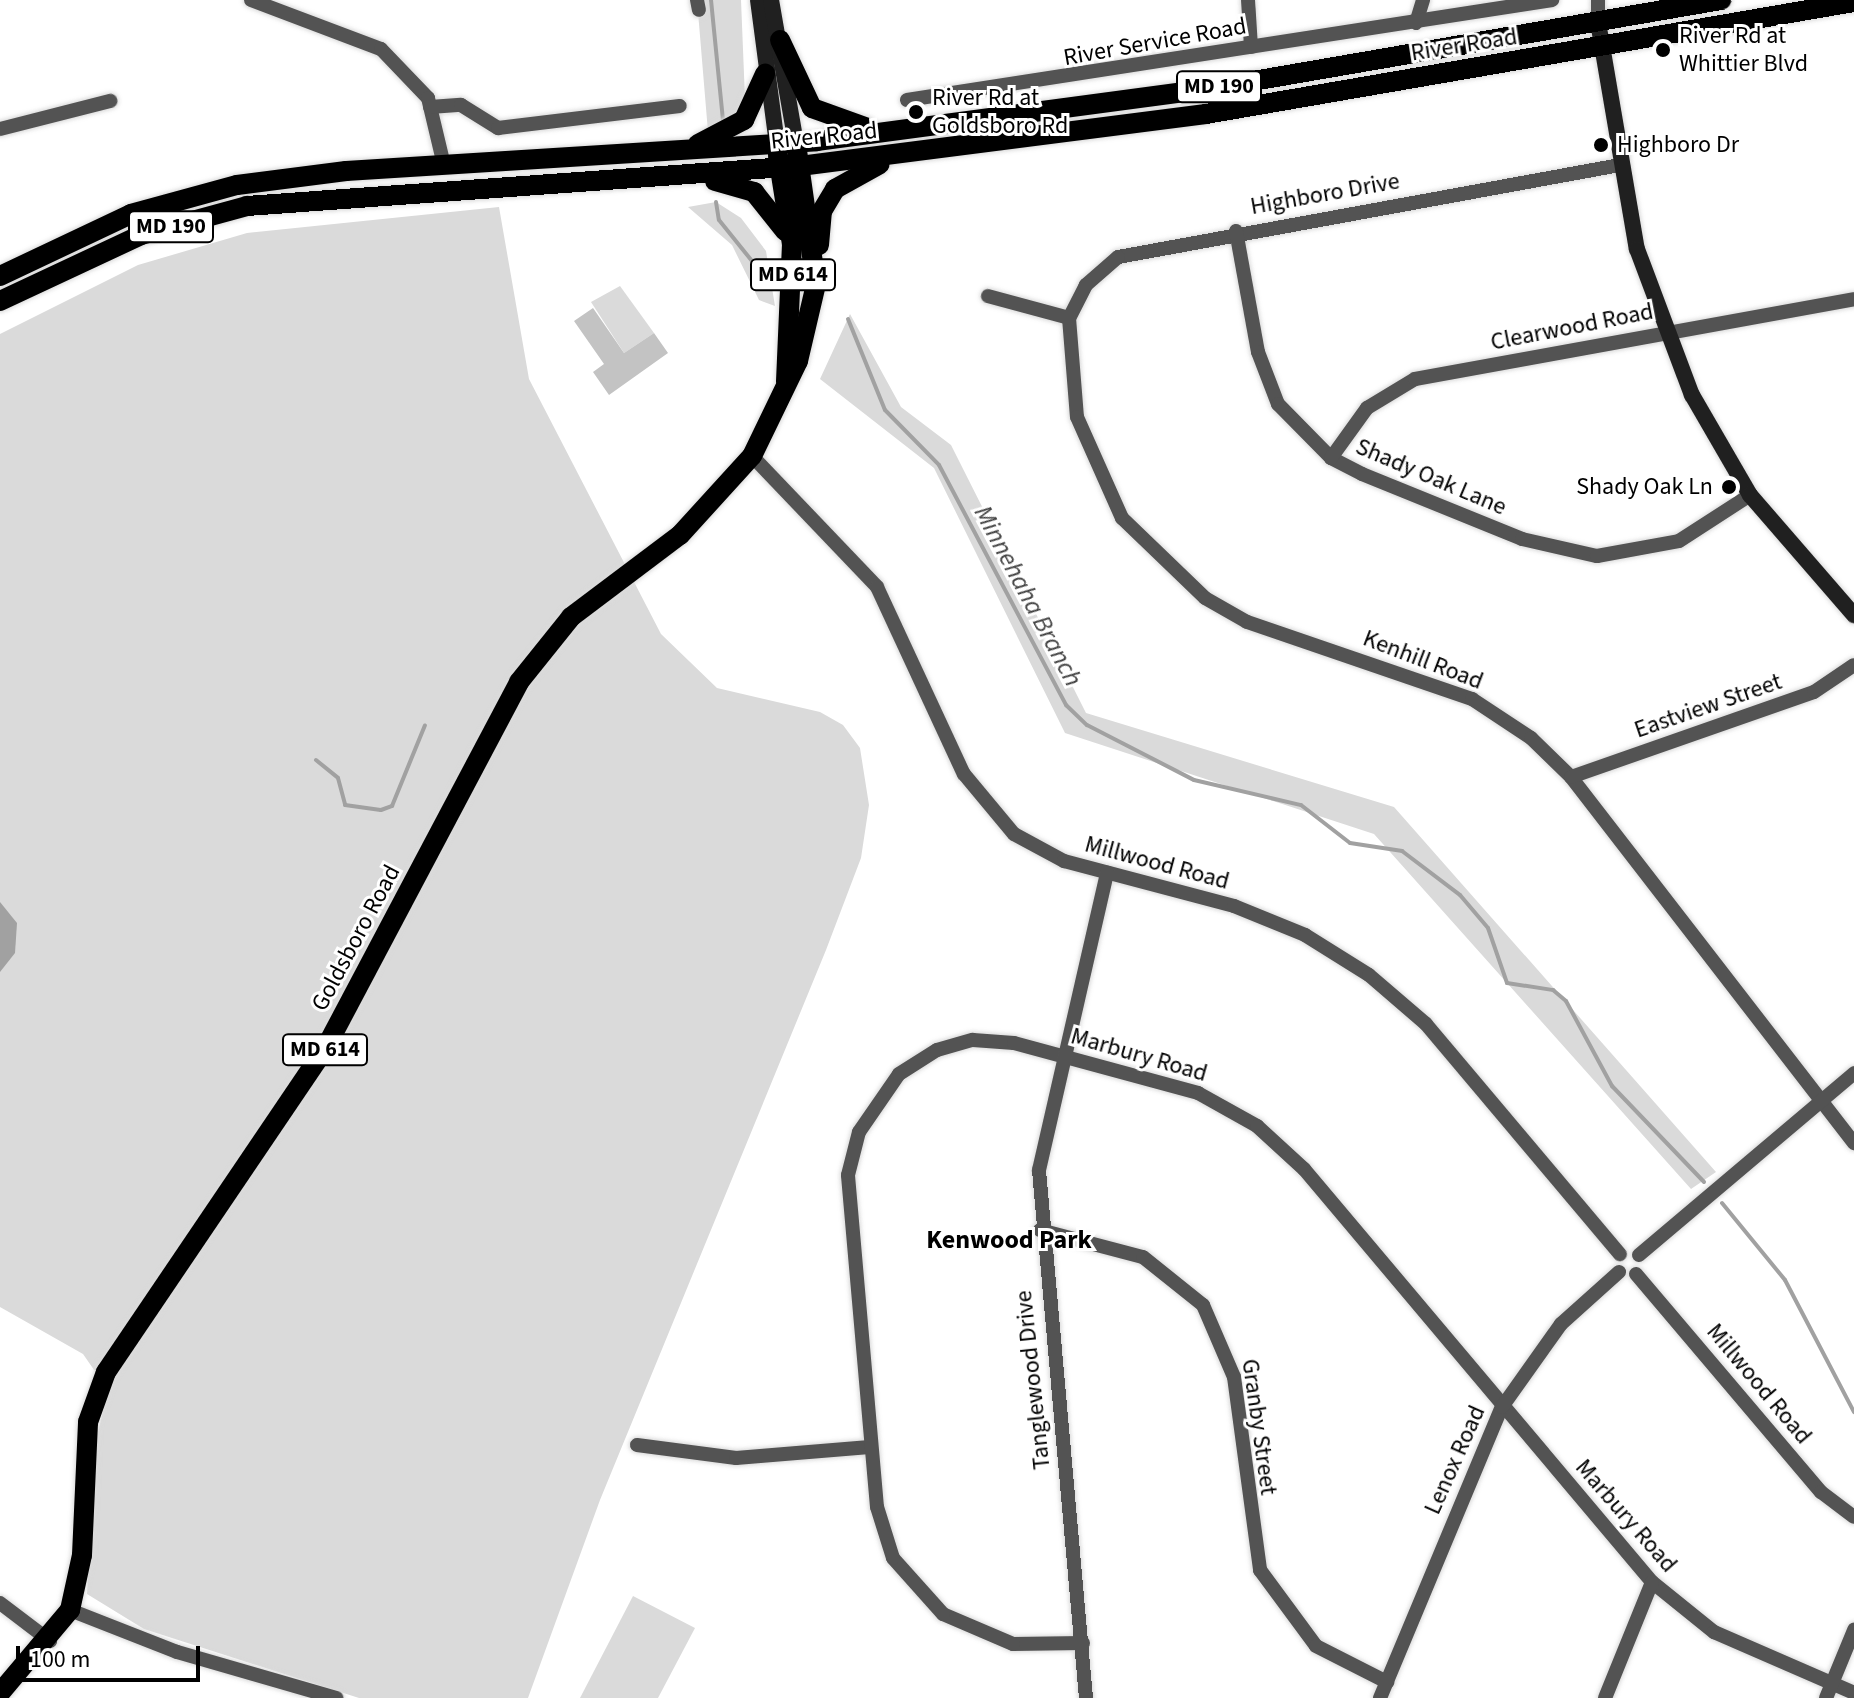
<!DOCTYPE html>
<style>
body{margin:0}
#map{position:relative;width:1854px;height:1698px;overflow:hidden;background:#fff;font-family:"Source Sans 3",sans-serif}
div>[style]{position:absolute}
.green>*{inset:0;background:#dadada}
.water>*{inset:0;background:#a1a1a1}
.stream>*{height:4px;margin:-2px;padding:0 2px;transform-origin:2px;border-radius:2px;background:#a1a1a1}
.building>*{inset:0;background:#c3c3c3}
.roads{filter:drop-shadow(0 0 2px #dbdbdb) drop-shadow(0 0 2px #dbdbdb)}
.street>*{height:14px;margin:-7px;padding:0 7px;transform-origin:7px;border-radius:7px;background:#535353}
.secondary>*{height:16px;margin:-8px;padding:0 8px;transform-origin:8px;border-radius:8px;background:#202020}
.primary>*{height:20px;margin:-10px;padding:0 10px;transform-origin:10px;border-radius:10px;background:#000}
.dots>*{width:22px;height:22px;translate:-50% -50%;box-sizing:border-box;border:4px solid #fff;border-radius:50%}
span{translate:-50% -50%;white-space:nowrap;text-align:center;line-height:1.15;-webkit-text-stroke:6px #fff;paint-order:stroke}
.shield-label span{padding:2px 6px;background:#fff;border:2px solid;border-radius:6px;-webkit-text-stroke-width:0}
.shield-label{font-size:22px;color:#000;font-weight:700}
.poi-label{font-size:24px;color:#000}
.left{translate:0 -50%;text-align:left}
.right{translate:-100% -50%;text-align:right}
.street-label{font-size:24px;color:#000}
.water-label{font-size:26px;color:#424242;font-style:italic}
.neighbourhood-label{font-size:26px;color:#000;font-weight:700}
.scale{position:absolute;left:16px;top:1646px;width:184px;height:36px;box-sizing:border-box;border:4px solid #000;border-top:0;padding-left:10px;font-size:24px;line-height:28px;white-space:nowrap;color:#000;-webkit-text-stroke:6px #fff;paint-order:stroke}
</style>
<div id="map">
<div class="green">
<div style="clip-path:polygon(697px 0,741px 0,745px 99px,733px 120px,708px 132px)"></div>
<div style="clip-path:polygon(716px 202px,741px 218px,766px 251px,775px 306px,759px 300px,732px 245px,688px 207px)"></div>
<div style="clip-path:polygon(499px 207px,529px 379px,661px 634px,717px 688px,820px 712px,843px 725px,860px 748px,869px 805px,861px 858px,826px 950px,600px 1500px,528px 1698px,359px 1698px,144px 1629px,87px 1594px,95px 1445px,108px 1390px,83px 1354px,0 1307px,0 334px,138px 265px,247px 233px)"></div>
<div style="clip-path:polygon(620px 286px,654px 333px,624px 353px,591px 302px)"></div>
<div style="clip-path:polygon(850px 314px,901px 407px,951px 445px,1086px 713px,1394px 807px,1716px 1172px,1691px 1189px,1374px 834px,1065px 733px,934px 468px,820px 379px)"></div>
<div style="clip-path:polygon(633px 1596px,695px 1628px,658px 1698px,580px 1698px)"></div>
</div>
<div class="water">
<div style="clip-path:polygon(0 902px,17px 923px,15px 953px,0 972px)"></div>
</div>
<div class="stream">
<div style="left:711px;top:0;width:122px;rotate:84.3deg"></div>
<div style="left:716px;top:202px;width:18px;rotate:81deg"></div>
<div style="left:719px;top:220px;width:72px;rotate:51.2deg"></div>
<div style="left:848px;top:319px;width:98px;rotate:67.9deg"></div>
<div style="left:885px;top:410px;width:77px;rotate:45.5deg"></div>
<div style="left:939px;top:465px;width:272px;rotate:62.1deg"></div>
<div style="left:1066px;top:705px;width:29px;rotate:44deg"></div>
<div style="left:1087px;top:725px;width:120px;rotate:27.2deg"></div>
<div style="left:1194px;top:780px;width:110px;rotate:13.2deg"></div>
<div style="left:1301px;top:805px;width:62px;rotate:37.8deg"></div>
<div style="left:1350px;top:843px;width:53px;rotate:8.7deg"></div>
<div style="left:1402px;top:851px;width:73px;rotate:37.2deg"></div>
<div style="left:1460px;top:895px;width:43px;rotate:49.7deg"></div>
<div style="left:1488px;top:928px;width:58px;rotate:70.9deg"></div>
<div style="left:1507px;top:983px;width:47px;rotate:8.7deg"></div>
<div style="left:1553px;top:990px;width:17px;rotate:40deg"></div>
<div style="left:1566px;top:1001px;width:97px;rotate:61.6deg"></div>
<div style="left:1612px;top:1086px;width:133px;rotate:46.2deg"></div>
<div style="left:316px;top:760px;width:28px;rotate:39deg"></div>
<div style="left:338px;top:778px;width:28px;rotate:75deg"></div>
<div style="left:345px;top:805px;width:36px;rotate:8deg"></div>
<div style="left:381px;top:810px;width:12px;rotate:-20deg"></div>
<div style="left:392px;top:806px;width:87px;rotate:-67.8deg"></div>
<div style="left:1722px;top:1203px;width:99px;rotate:50.7deg"></div>
<div style="left:1785px;top:1280px;width:149px;rotate:62.4deg"></div>
</div>
<div class="building">
<div style="clip-path:polygon(593px 308px,624px 353px,654px 333px,668px 353px,609px 395px,593px 372px,604px 364px,574px 321px)"></div>
</div>
<div class="roads">
<div class="street">
<div style="left:251px;top:0;width:139px;rotate:20.7deg"></div>
<div style="left:381px;top:49px;width:68px;rotate:46.2deg"></div>
<div style="left:428px;top:98px;width:69px;rotate:76.6deg"></div>
<div style="left:697px;top:0;width:10px;rotate:79deg"></div>
<div style="left:1248px;top:0;width:47px;rotate:86.3deg"></div>
<div style="left:1598px;top:0;width:22px;rotate:90deg"></div>
<div style="left:1416px;top:23px;width:24px;rotate:-73deg"></div>
<div style="left:907px;top:100px;width:653px;rotate:-8.81deg"></div>
<div style="left:430px;top:107px;width:31px;rotate:-4deg"></div>
<div style="left:461px;top:105px;width:44px;rotate:31.9deg"></div>
<div style="left:498px;top:128px;width:183px;rotate:-6.9deg"></div>
<div style="left:0;top:129px;width:114px;rotate:-14.3deg"></div>
<div style="left:1620px;top:165px;width:510px;rotate:169.61deg"></div>
<div style="left:1118px;top:257px;width:43px;rotate:138.8deg"></div>
<div style="left:1086px;top:285px;width:37px;rotate:117deg"></div>
<div style="left:1069px;top:318px;width:99px;rotate:85.4deg"></div>
<div style="left:1077px;top:417px;width:111px;rotate:66deg"></div>
<div style="left:1122px;top:518px;width:115px;rotate:43.9deg"></div>
<div style="left:1205px;top:598px;width:48px;rotate:29.7deg"></div>
<div style="left:1247px;top:622px;width:238px;rotate:18.9deg"></div>
<div style="left:1472px;top:699px;width:71px;rotate:33.5deg"></div>
<div style="left:1531px;top:738px;width:56px;rotate:44.3deg"></div>
<div style="left:1571px;top:777px;width:463px;rotate:52.3deg"></div>
<div style="left:1236px;top:231px;width:123px;rotate:79.7deg"></div>
<div style="left:1258px;top:352px;width:56px;rotate:69deg"></div>
<div style="left:1278px;top:404px;width:76px;rotate:45.5deg"></div>
<div style="left:1331px;top:458px;width:35px;rotate:27deg"></div>
<div style="left:1362px;top:474px;width:173px;rotate:22.1deg"></div>
<div style="left:1522px;top:539px;width:77px;rotate:12.8deg"></div>
<div style="left:1597px;top:556px;width:83px;rotate:-10.4deg"></div>
<div style="left:1679px;top:541px;width:85px;rotate:-32.9deg"></div>
<div style="left:988px;top:296px;width:84px;rotate:15.2deg"></div>
<div style="left:752px;top:456px;width:181px;rotate:46.3deg"></div>
<div style="left:877px;top:587px;width:206px;rotate:65.1deg"></div>
<div style="left:964px;top:774px;width:78px;rotate:50.2deg"></div>
<div style="left:1014px;top:834px;width:57px;rotate:28.4deg"></div>
<div style="left:1064px;top:861px;width:176px;rotate:14.8deg"></div>
<div style="left:1234px;top:906px;width:77px;rotate:22.2deg"></div>
<div style="left:1305px;top:935px;width:75px;rotate:32deg"></div>
<div style="left:1369px;top:975px;width:75px;rotate:40.7deg"></div>
<div style="left:1426px;top:1024px;width:301px;rotate:49.9deg"></div>
<div style="left:1331px;top:458px;width:62px;rotate:-54.2deg"></div>
<div style="left:1367px;top:408px;width:56px;rotate:-31.1deg"></div>
<div style="left:1415px;top:379px;width:446px;rotate:-10.3deg"></div>
<div style="left:1571px;top:777px;width:257px;rotate:-19.3deg"></div>
<div style="left:1814px;top:692px;width:48px;rotate:-34deg"></div>
<div style="left:1040px;top:1230px;width:106px;rotate:14.7deg"></div>
<div style="left:1143px;top:1257px;width:77px;rotate:38.7deg"></div>
<div style="left:1203px;top:1305px;width:78px;rotate:66.7deg"></div>
<div style="left:1234px;top:1377px;width:195px;rotate:82.3deg"></div>
<div style="left:1260px;top:1570px;width:94px;rotate:53.6deg"></div>
<div style="left:1316px;top:1646px;width:80px;rotate:26.9deg"></div>
<div style="left:1639px;top:1255px;width:282px;rotate:-40.2deg"></div>
<div style="left:1636px;top:1274px;width:286px;rotate:49.7deg"></div>
<div style="left:1821px;top:1492px;width:41px;rotate:37.1deg"></div>
<div style="left:637px;top:1445px;width:100px;rotate:7.5deg"></div>
<div style="left:736px;top:1458px;width:134px;rotate:-4.7deg"></div>
<div style="left:0;top:1603px;width:63px;rotate:37.2deg"></div>
<div style="left:70px;top:1610px;width:115px;rotate:21.4deg"></div>
<div style="left:177px;top:1652px;width:166px;rotate:16.1deg"></div>
<div style="left:1083px;top:1643px;width:70px;rotate:179.2deg"></div>
<div style="left:1013px;top:1644px;width:76px;rotate:-156.8deg"></div>
<div style="left:943px;top:1614px;width:75px;rotate:-131.8deg"></div>
<div style="left:893px;top:1558px;width:53px;rotate:-107.4deg"></div>
<div style="left:877px;top:1507px;width:333px;rotate:-95deg"></div>
<div style="left:848px;top:1175px;width:44px;rotate:-75.7deg"></div>
<div style="left:859px;top:1132px;width:70px;rotate:-55.4deg"></div>
<div style="left:899px;top:1074px;width:45px;rotate:-32.3deg"></div>
<div style="left:937px;top:1050px;width:37px;rotate:-16deg"></div>
<div style="left:973px;top:1040px;width:41px;rotate:4.2deg"></div>
<div style="left:1014px;top:1043px;width:191px;rotate:15.2deg"></div>
<div style="left:1198px;top:1093px;width:68px;rotate:29.2deg"></div>
<div style="left:1257px;top:1126px;width:64px;rotate:42.5deg"></div>
<div style="left:1304px;top:1169px;width:540px;rotate:49.88deg"></div>
<div style="left:1652px;top:1582px;width:80px;rotate:38.9deg"></div>
<div style="left:1714px;top:1632px;width:153px;rotate:23.5deg"></div>
<div style="left:1086px;top:1698px;width:530px;rotate:-95.09deg"></div>
<div style="left:1039px;top:1170px;width:305px;rotate:-77.1deg"></div>
<div style="left:1380px;top:1698px;width:316px;rotate:-67.3deg"></div>
<div style="left:1502px;top:1407px;width:102px;rotate:-54.6deg"></div>
<div style="left:1561px;top:1324px;width:78px;rotate:-41.9deg"></div>
<div style="left:1605px;top:1698px;width:125px;rotate:-67.9deg"></div>
<div style="left:1826px;top:1698px;width:74px;rotate:-67.6deg"></div>
</div>
<div class="secondary">
<div style="left:758px;top:0;width:146px;rotate:82.5deg"></div>
<div style="left:771px;top:0;width:145px;rotate:80.1deg"></div>
<div style="left:1598px;top:22px;width:230px;rotate:80.3deg"></div>
<div style="left:1637px;top:249px;width:156px;rotate:69.4deg"></div>
<div style="left:1692px;top:395px;width:116px;rotate:59.9deg"></div>
<div style="left:1750px;top:495px;width:159px;rotate:49.1deg"></div>
</div>
<div class="primary">
<div style="left:780px;top:40px;width:75px;rotate:64.8deg"></div>
<div style="left:812px;top:108px;width:59px;rotate:19.7deg"></div>
<div style="left:698px;top:144px;width:52px;rotate:-27.6deg"></div>
<div style="left:744px;top:120px;width:51px;rotate:-65.5deg"></div>
<div style="left:778px;top:156px;width:89px;rotate:81deg"></div>
<div style="left:792px;top:244px;width:138px;rotate:92.5deg"></div>
<div style="left:715px;top:181px;width:41px;rotate:15.8deg"></div>
<div style="left:754px;top:192px;width:50px;rotate:51.5deg"></div>
<div style="left:819px;top:245px;width:34px;rotate:-85deg"></div>
<div style="left:822px;top:211px;width:26px;rotate:-59deg"></div>
<div style="left:835px;top:189px;width:51px;rotate:-29.1deg"></div>
<div style="left:0;top:276px;width:145px;rotate:-25.3deg"></div>
<div style="left:131px;top:214px;width:110px;rotate:-15.3deg"></div>
<div style="left:237px;top:185px;width:110px;rotate:-7.3deg"></div>
<div style="left:346px;top:171px;width:472px;rotate:-3.6deg"></div>
<div style="left:817px;top:141px;width:387px;rotate:-7.6deg"></div>
<div style="left:1201px;top:90px;width:528px;rotate:-9.82deg"></div>
<div style="left:0;top:301px;width:156px;rotate:-25.1deg"></div>
<div style="left:141px;top:235px;width:110px;rotate:-15.3deg"></div>
<div style="left:247px;top:206px;width:554px;rotate:-4.14deg"></div>
<div style="left:800px;top:166px;width:409px;rotate:-7.3deg"></div>
<div style="left:1206px;top:114px;width:658px;rotate:-9.81deg"></div>
<div style="left:0;top:1693px;width:109px;rotate:-49.9deg"></div>
<div style="left:70px;top:1610px;width:56px;rotate:-77.7deg"></div>
<div style="left:82px;top:1555px;width:133px;rotate:-87.4deg"></div>
<div style="left:88px;top:1422px;width:53px;rotate:-70.2deg"></div>
<div style="left:106px;top:1372px;width:392px;rotate:-55.9deg"></div>
<div style="left:326px;top:1047px;width:413px;rotate:-62.1deg"></div>
<div style="left:519px;top:682px;width:83px;rotate:-51.3deg"></div>
<div style="left:571px;top:617px;width:136px;rotate:-37deg"></div>
<div style="left:680px;top:535px;width:107px;rotate:-47.7deg"></div>
<div style="left:752px;top:456px;width:106px;rotate:-64.2deg"></div>
<div style="left:798px;top:361px;width:79px;rotate:-76.8deg"></div>
<div style="left:816px;top:284px;width:142px;rotate:-98.1deg"></div>
</div>
</div>
<div class="dots">
<div style="left:1663px;top:50px;background:#000"></div>
<div style="left:916px;top:112px;background:#000"></div>
<div style="left:1601px;top:145px;background:#000"></div>
<div style="left:1729px;top:487px;background:#000"></div>
</div>
<div class="shield-label">
<span style="left:1219px;top:87px">MD 190</span>
<span style="left:171px;top:227px">MD 190</span>
<span style="left:793px;top:275px">MD 614</span>
<span style="left:325px;top:1050px">MD 614</span>
</div>
<div class="poi-label">
<span class="left" style="left:1679px;top:50px">River Rd at<br>Whittier Blvd</span>
<span class="left" style="left:932px;top:112px">River Rd at<br>Goldsboro Rd</span>
<span class="left" style="left:1617px;top:145px">Highboro Dr</span>
<span class="right" style="left:1713px;top:487px">Shady Oak Ln</span>
</div>
<div class="street-label">
<span style="left:1155px;top:42px;rotate:-10deg">River Service Road</span>
<span style="left:1464px;top:45px;rotate:-9deg">River Road</span>
<span style="left:824px;top:136px;rotate:-6deg">River Road</span>
<span style="left:1325px;top:194px;rotate:-10deg">Highboro Drive</span>
<span style="left:1572px;top:327px;rotate:-11deg">Clearwood Road</span>
<span style="left:1431px;top:477px;rotate:23deg">Shady Oak Lane</span>
<span style="left:1423px;top:660px;rotate:21deg">Kenhill Road</span>
<span style="left:1708px;top:706px;rotate:-19deg">Eastview Street</span>
<span style="left:1157px;top:863px;rotate:15deg">Millwood Road</span>
<span style="left:356px;top:938px;rotate:-62deg">Goldsboro Road</span>
<span style="left:1139px;top:1055px;rotate:16deg">Marbury Road</span>
<span style="left:1033px;top:1380px;rotate:-96deg">Tanglewood Drive</span>
<span style="left:1759px;top:1384px;rotate:50deg">Millwood Road</span>
<span style="left:1259px;top:1427px;rotate:82deg">Granby Street</span>
<span style="left:1455px;top:1460px;rotate:-66deg">Lenox Road</span>
<span style="left:1626px;top:1516px;rotate:49deg">Marbury Road</span>
</div>
<div class="water-label">
<span style="left:1028px;top:596px;rotate:62deg">Minnehaha Branch</span>
</div>
<div class="neighbourhood-label">
<span style="left:1009px;top:1240px">Kenwood Park</span>
</div>
<div class="scale">100 m</div>
</div>
